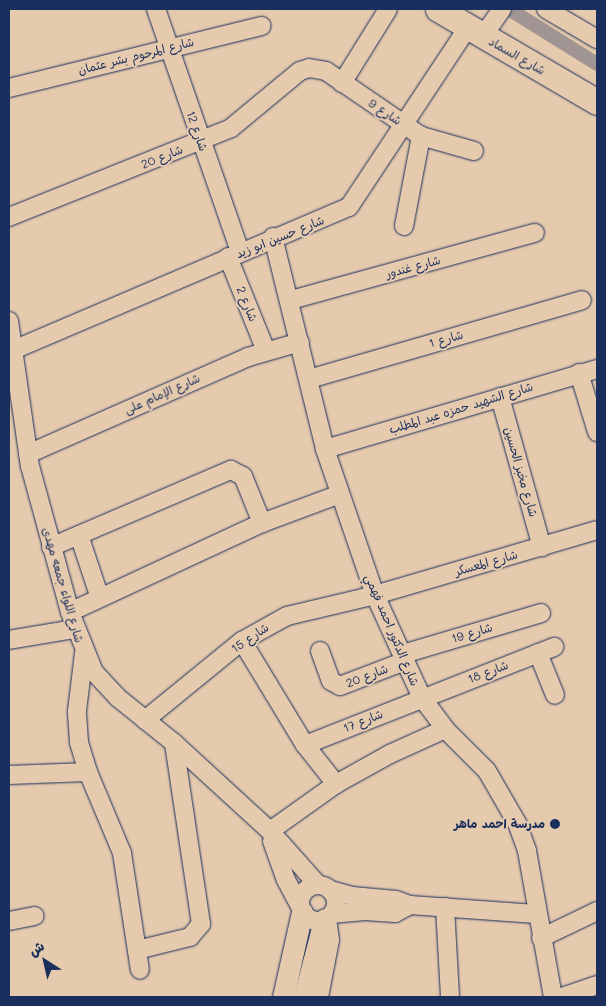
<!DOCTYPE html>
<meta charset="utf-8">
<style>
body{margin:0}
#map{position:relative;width:606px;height:1006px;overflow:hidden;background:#e5caad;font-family:Mali,"Playpen Sans Arabic",sans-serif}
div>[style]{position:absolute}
.canal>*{height:14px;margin:-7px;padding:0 7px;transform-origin:7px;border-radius:7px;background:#a09592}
.roads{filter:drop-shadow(0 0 1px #1b2f5e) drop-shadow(0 0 1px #1b2f5e)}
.minor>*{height:18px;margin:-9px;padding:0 9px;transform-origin:9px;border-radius:9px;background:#e5caad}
.minor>.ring{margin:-9px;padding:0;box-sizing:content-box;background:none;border:18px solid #e5caad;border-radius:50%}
.major>*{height:21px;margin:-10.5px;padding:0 10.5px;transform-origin:10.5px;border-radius:10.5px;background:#e5caad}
.highway>*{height:25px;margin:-12.5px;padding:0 12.5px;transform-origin:12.5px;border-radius:12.5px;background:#e5caad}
.dots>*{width:14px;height:14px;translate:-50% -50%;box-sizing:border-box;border:2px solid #e5caad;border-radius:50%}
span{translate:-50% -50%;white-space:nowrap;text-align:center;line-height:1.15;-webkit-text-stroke:4px #e5caad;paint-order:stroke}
.street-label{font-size:12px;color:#1b2f5e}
.poi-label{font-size:12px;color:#1b2f5e;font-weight:700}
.right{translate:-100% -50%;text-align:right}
.frame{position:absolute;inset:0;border:10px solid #1b2f5e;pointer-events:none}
.north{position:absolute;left:20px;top:936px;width:50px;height:50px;-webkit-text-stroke:4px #e5caad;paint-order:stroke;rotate:325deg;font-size:14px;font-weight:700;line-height:20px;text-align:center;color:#1b2f5e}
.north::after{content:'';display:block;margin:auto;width:18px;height:22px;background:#1b2f5e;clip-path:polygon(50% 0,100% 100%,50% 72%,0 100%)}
</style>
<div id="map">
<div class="canal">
<div style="left:509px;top:9px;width:104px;rotate:32deg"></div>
</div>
<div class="roads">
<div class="minor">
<div style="left:156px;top:9px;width:257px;rotate:70.9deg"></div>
<div style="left:546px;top:9px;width:59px;rotate:30.5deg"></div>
<div style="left:483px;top:36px;width:33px;rotate:-55deg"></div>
<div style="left:342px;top:83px;width:87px;rotate:-58.1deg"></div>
<div style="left:9px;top:88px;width:260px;rotate:-13.8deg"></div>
<div style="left:9px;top:217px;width:239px;rotate:-21.8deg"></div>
<div style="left:231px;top:128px;width:89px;rotate:-39.6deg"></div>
<div style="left:300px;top:71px;width:9px;rotate:-18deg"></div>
<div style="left:309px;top:68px;width:17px;rotate:10deg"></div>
<div style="left:326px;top:71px;width:115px;rotate:34.4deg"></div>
<div style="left:421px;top:136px;width:55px;rotate:15.8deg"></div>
<div style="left:404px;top:226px;width:92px;rotate:-79.3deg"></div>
<div style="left:273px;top:237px;width:218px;rotate:76.2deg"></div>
<div style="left:325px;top:449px;width:154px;rotate:71.1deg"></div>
<div style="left:375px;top:595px;width:113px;rotate:65.5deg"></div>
<div style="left:422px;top:698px;width:39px;rotate:53deg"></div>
<div style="left:445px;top:729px;width:59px;rotate:45deg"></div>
<div style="left:487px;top:771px;width:60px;rotate:60deg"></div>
<div style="left:517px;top:823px;width:30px;rotate:70deg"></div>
<div style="left:527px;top:851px;width:148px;rotate:79.9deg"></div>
<div style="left:228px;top:257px;width:101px;rotate:68deg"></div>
<div style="left:291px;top:300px;width:253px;rotate:-15.4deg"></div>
<div style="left:9px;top:321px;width:147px;rotate:81.8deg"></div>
<div style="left:30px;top:466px;width:151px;rotate:74.7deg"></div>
<div style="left:70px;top:612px;width:65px;rotate:68.2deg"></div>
<div style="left:94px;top:672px;width:34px;rotate:47deg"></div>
<div style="left:117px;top:697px;width:73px;rotate:38.9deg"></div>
<div style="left:174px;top:743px;width:130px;rotate:42.5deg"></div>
<div style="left:270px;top:831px;width:72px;rotate:48.4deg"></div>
<div style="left:11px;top:351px;width:367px;rotate:-23.1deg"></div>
<div style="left:349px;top:207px;width:216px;rotate:-56.5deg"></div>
<div style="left:579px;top:373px;width:62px;rotate:73deg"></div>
<div style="left:309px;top:379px;width:284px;rotate:-16.1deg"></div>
<div style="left:500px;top:397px;width:156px;rotate:74.4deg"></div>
<div style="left:325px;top:449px;width:284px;rotate:-16.4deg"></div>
<div style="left:28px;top:454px;width:240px;rotate:-23.8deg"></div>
<div style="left:248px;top:357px;width:54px;rotate:-16.1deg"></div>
<div style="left:79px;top:535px;width:66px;rotate:71.6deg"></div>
<div style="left:51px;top:547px;width:196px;rotate:-23.2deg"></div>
<div style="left:231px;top:470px;width:13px;rotate:27deg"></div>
<div style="left:243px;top:476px;width:51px;rotate:68deg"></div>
<div style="left:70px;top:612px;width:212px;rotate:-24.9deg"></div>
<div style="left:262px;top:523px;width:83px;rotate:-20.4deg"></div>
<div style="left:9px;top:640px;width:67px;rotate:-9.5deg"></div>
<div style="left:242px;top:641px;width:122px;rotate:58.8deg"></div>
<div style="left:305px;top:745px;width:50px;rotate:51.5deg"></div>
<div style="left:320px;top:651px;width:32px;rotate:70deg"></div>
<div style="left:331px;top:681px;width:10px;rotate:29deg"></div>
<div style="left:340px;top:686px;width:70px;rotate:-21deg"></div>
<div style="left:538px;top:653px;width:45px;rotate:68deg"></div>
<div style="left:403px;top:654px;width:144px;rotate:-16.5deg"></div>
<div style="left:145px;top:720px;width:125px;rotate:-39.2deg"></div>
<div style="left:242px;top:641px;width:51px;rotate:-29.1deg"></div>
<div style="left:287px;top:616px;width:90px;rotate:-13.4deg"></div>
<div style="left:375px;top:595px;width:231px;rotate:-16.3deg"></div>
<div style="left:305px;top:745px;width:268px;rotate:-21.5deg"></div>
<div style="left:88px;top:772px;width:88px;rotate:67.2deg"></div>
<div style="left:122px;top:853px;width:118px;rotate:81.3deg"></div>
<div style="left:9px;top:775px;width:79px;rotate:-2.2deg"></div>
<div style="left:88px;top:772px;width:31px;rotate:-107deg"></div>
<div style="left:79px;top:742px;width:31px;rotate:-94deg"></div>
<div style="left:77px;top:711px;width:58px;rotate:-83.1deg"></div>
<div style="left:270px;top:831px;width:81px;rotate:-35.5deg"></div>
<div style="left:336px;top:784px;width:62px;rotate:-29.1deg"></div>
<div style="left:390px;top:754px;width:60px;rotate:-24.4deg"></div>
<div style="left:272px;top:841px;width:41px;rotate:70.3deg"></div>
<div style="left:286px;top:880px;width:30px;rotate:62deg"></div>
<div class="ring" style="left:300px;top:885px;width:18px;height:18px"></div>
<div style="left:330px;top:890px;width:23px;rotate:15deg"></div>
<div style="left:352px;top:896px;width:44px;rotate:5.2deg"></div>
<div style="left:396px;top:900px;width:15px;rotate:20deg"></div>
<div style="left:410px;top:905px;width:126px;rotate:4.1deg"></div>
<div style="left:445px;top:907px;width:90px;rotate:86.8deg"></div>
<div style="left:332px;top:914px;width:33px;rotate:-5deg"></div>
<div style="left:365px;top:911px;width:30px;rotate:4deg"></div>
<div style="left:395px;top:913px;width:17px;rotate:-28deg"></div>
<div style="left:9px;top:921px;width:26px;rotate:-11deg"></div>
<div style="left:541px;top:938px;width:62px;rotate:-25.7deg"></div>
<div style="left:137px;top:950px;width:55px;rotate:-13.8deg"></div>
<div style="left:190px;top:937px;width:17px;rotate:-50deg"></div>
<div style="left:201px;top:924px;width:183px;rotate:-98.5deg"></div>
<div style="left:319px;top:997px;width:58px;rotate:-79.1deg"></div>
<div style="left:330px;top:940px;width:21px;rotate:-98deg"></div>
<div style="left:562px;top:997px;width:37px;rotate:-19deg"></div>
</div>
<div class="major">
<div style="left:283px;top:997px;width:87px;rotate:-77.4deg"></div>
<div style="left:304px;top:997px;width:80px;rotate:-75.4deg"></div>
</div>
<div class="highway">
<div style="left:438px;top:9px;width:184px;rotate:30.3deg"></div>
</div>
</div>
<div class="dots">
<div style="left:555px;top:824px;background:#1b2f5e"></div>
</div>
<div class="street-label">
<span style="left:136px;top:56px;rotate:-14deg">شارع المرحوم بشر عثمان</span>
<span style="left:517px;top:56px;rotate:30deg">شارع السماد</span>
<span style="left:385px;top:112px;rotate:34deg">شارع 9</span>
<span style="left:197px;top:131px;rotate:71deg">شارع 12</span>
<span style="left:162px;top:157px;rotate:-22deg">شارع 20</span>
<span style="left:280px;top:237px;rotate:-22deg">شارع حسين ابو زيد</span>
<span style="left:413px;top:267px;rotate:-15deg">شارع غندور</span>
<span style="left:247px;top:304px;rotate:68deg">شارع 2</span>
<span style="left:446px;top:339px;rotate:-16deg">شارع 1</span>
<span style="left:162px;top:394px;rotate:-24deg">شارع الإمام على</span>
<span style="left:461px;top:408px;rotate:-17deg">شارع الشهيد حمزه عبد المطلب</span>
<span style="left:521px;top:472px;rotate:74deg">شارع مخبز الحسين</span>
<span style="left:486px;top:563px;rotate:-16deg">شارع المعسكر</span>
<span style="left:63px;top:585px;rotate:74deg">شارع اللواء جمعه مهدى</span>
<span style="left:392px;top:630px;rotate:67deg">شارع الدكتور احمد فهمي</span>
<span style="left:472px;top:633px;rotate:-17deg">شارع 19</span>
<span style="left:250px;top:638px;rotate:-34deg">شارع 15</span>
<span style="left:488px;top:672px;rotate:-21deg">شارع 18</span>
<span style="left:367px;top:676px;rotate:-21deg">شارع 20</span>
<span style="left:363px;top:721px;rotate:-22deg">شارع 17</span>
</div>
<div class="poi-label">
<span class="right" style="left:545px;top:824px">مدرسة احمد ماهر</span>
</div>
<div class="frame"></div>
<div class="north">ش</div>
</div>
